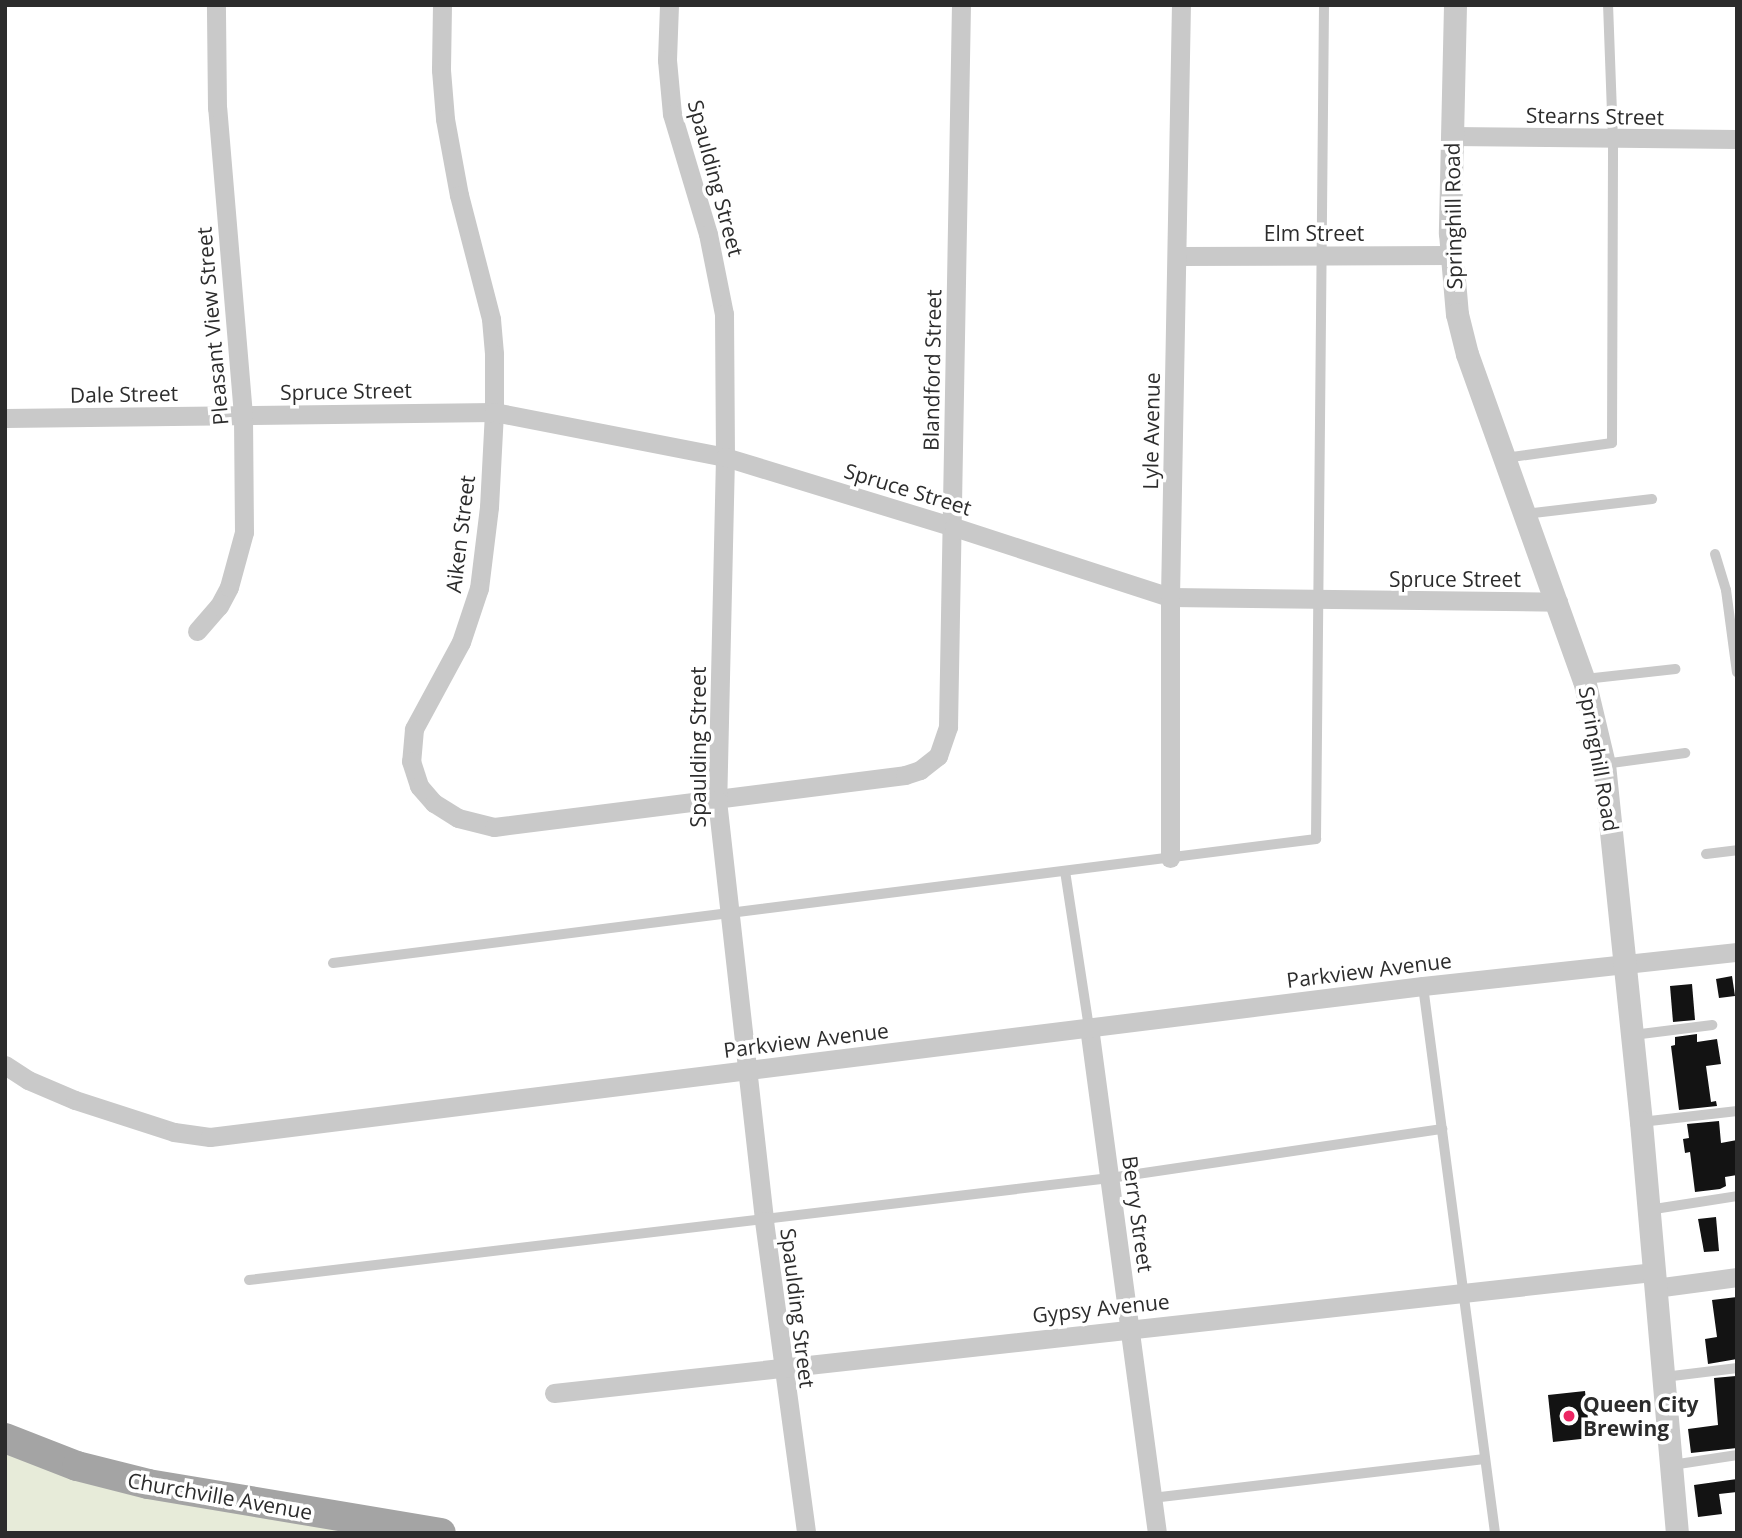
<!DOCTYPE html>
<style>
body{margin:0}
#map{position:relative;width:1742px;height:1538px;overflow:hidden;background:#fff;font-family:"Open Sans",sans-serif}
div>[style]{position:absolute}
.green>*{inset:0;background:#e7ebd9}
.building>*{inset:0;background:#131313}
.service>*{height:10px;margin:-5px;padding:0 5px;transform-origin:5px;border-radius:5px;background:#c9c9c9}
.minor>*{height:19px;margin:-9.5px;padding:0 9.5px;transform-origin:9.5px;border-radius:9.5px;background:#c9c9c9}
.tertiary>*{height:23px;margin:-11.5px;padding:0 11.5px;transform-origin:11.5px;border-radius:11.5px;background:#c9c9c9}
.primary>*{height:30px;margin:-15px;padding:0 15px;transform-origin:15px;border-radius:15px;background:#a4a4a4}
.dots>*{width:19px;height:19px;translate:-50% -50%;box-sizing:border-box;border:4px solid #fff;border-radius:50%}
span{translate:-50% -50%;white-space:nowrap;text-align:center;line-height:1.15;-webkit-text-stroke:7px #fff;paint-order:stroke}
.street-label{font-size:21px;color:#2c2c2c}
.poi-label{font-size:21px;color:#2c2c2c;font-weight:700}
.left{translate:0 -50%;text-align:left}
.frame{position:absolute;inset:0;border:7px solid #2c2c2c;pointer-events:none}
</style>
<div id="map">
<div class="green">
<div style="clip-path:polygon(5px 1444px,365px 1533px,5px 1533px)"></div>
</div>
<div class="building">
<div style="clip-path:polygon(1732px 976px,1735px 996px,1719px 998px,1716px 979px)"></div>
<div style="clip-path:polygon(1692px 984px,1695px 1020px,1673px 1022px,1670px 986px)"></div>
<div style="clip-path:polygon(1697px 1034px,1697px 1042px,1717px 1039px,1721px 1064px,1706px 1066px,1711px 1102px,1716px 1101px,1717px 1106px,1679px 1110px,1671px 1046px,1675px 1045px,1675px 1037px)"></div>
<div style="clip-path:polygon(1719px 1121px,1721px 1143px,1737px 1140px,1737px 1175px,1725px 1177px,1726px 1186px,1720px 1189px,1695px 1192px,1690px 1152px,1685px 1153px,1683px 1139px,1689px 1138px,1687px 1124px)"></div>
<div style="clip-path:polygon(1716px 1217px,1719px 1251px,1704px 1252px,1698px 1219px)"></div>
<div style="clip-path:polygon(1737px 1297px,1737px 1359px,1708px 1364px,1705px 1339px,1717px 1337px,1712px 1300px)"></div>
<div style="clip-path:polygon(1736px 1376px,1737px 1448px,1691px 1453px,1688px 1429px,1718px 1425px,1714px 1378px)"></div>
<div style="clip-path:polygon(1585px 1391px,1590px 1438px,1553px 1442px,1548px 1395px)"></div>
<div style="clip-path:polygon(1737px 1479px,1737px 1492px,1719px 1494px,1722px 1514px,1698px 1517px,1694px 1485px)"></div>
</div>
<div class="service">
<div style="left:1505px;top:458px;width:108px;rotate:-8deg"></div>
<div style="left:1612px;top:443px;width:303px;rotate:-89.8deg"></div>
<div style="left:1613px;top:140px;width:135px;rotate:-92.1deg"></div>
<div style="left:1525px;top:514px;width:128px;rotate:-6.7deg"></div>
<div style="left:1715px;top:554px;width:38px;rotate:73deg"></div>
<div style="left:1726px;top:590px;width:83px;rotate:82.4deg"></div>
<div style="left:1585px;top:679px;width:91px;rotate:-6.3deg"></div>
<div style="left:1604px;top:764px;width:82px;rotate:-7.7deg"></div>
<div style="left:1706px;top:854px;width:31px;rotate:-7deg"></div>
<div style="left:1065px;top:871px;width:158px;rotate:81.3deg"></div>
<div style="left:333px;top:963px;width:991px;rotate:-7.19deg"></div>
<div style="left:1316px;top:839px;width:834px;rotate:-89.45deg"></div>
<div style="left:1423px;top:986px;width:552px;rotate:82.5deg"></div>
<div style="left:1633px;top:1035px;width:80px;rotate:-7.2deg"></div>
<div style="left:1641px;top:1122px;width:97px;rotate:-6.5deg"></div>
<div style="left:1648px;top:1210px;width:90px;rotate:-8.9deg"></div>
<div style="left:249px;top:1280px;width:867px;rotate:-6.76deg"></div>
<div style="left:1110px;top:1178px;width:336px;rotate:-8.4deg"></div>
<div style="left:1664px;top:1377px;width:74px;rotate:-7deg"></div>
<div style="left:1672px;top:1465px;width:66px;rotate:-8.7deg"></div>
<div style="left:1152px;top:1498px;width:335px;rotate:-6.7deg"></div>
</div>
<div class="minor">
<div style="left:442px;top:5px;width:65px;rotate:90.9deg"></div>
<div style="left:441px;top:70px;width:49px;rotate:85.3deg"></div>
<div style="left:445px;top:119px;width:77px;rotate:79.6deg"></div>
<div style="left:459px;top:195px;width:128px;rotate:75.5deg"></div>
<div style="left:491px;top:319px;width:35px;rotate:85deg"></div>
<div style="left:494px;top:354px;width:58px;rotate:90deg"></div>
<div style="left:494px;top:412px;width:95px;rotate:93deg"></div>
<div style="left:489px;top:507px;width:82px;rotate:97deg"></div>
<div style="left:479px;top:588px;width:57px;rotate:108.4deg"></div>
<div style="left:461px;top:642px;width:99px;rotate:118.4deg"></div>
<div style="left:414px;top:729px;width:32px;rotate:95deg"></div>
<div style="left:411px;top:761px;width:26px;rotate:72deg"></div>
<div style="left:419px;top:786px;width:23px;rotate:49deg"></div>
<div style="left:434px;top:803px;width:28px;rotate:32deg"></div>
<div style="left:458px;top:818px;width:37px;rotate:14deg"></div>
<div style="left:494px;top:827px;width:414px;rotate:-7.2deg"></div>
<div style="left:905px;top:775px;width:16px;rotate:-18deg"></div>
<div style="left:920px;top:770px;width:23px;rotate:-38deg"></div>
<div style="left:938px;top:756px;width:31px;rotate:-71deg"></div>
<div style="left:948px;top:727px;width:722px;rotate:-88.97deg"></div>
<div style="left:669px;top:5px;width:55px;rotate:92.1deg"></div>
<div style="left:667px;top:60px;width:54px;rotate:84.7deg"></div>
<div style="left:672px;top:114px;width:125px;rotate:73.3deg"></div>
<div style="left:708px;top:234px;width:82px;rotate:78.7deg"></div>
<div style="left:724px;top:314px;width:143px;rotate:89.6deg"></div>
<div style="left:725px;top:457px;width:343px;rotate:91.3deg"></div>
<div style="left:717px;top:800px;width:424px;rotate:83.6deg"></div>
<div style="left:764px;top:1221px;width:315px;rotate:82.3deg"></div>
<div style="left:1452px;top:136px;width:285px;rotate:0.6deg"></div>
<div style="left:1178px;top:256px;width:272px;rotate:-0.2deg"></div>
<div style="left:5px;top:418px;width:489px;rotate:-0.7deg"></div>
<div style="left:494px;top:412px;width:235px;rotate:11deg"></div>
<div style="left:725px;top:457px;width:239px;rotate:17deg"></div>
<div style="left:954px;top:527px;width:227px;rotate:18deg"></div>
<div style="left:1170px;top:597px;width:388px;rotate:0.7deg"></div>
<div style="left:197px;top:631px;width:33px;rotate:-49deg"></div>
<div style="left:219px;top:606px;width:21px;rotate:-62deg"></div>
<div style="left:229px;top:587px;width:57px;rotate:-74.7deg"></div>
<div style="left:244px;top:532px;width:117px;rotate:-90.5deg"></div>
<div style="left:243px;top:415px;width:308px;rotate:-94.8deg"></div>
<div style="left:217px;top:108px;width:103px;rotate:-90.6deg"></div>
<div style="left:1170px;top:858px;width:261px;rotate:-90deg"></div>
<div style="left:1170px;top:597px;width:592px;rotate:-88.94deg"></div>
<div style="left:1089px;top:1027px;width:511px;rotate:82.35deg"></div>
<div style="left:5px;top:1065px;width:27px;rotate:33deg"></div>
<div style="left:28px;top:1080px;width:51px;rotate:23.1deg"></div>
<div style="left:75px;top:1100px;width:104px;rotate:17.9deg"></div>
<div style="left:174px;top:1132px;width:36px;rotate:8deg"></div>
<div style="left:210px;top:1137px;width:1222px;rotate:-7.1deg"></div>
<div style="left:1423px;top:986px;width:316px;rotate:-6.2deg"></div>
<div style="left:1655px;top:1288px;width:83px;rotate:-7.6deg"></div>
<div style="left:554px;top:1393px;width:1107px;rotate:-6.28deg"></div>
</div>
<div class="tertiary">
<div style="left:1455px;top:5px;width:228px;rotate:91.3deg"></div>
<div style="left:1450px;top:233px;width:81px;rotate:85.1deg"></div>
<div style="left:1457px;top:314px;width:41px;rotate:76deg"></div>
<div style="left:1467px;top:354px;width:346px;rotate:70.3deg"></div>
<div style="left:1584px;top:680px;width:86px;rotate:76.6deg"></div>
<div style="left:1604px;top:764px;width:360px;rotate:84.1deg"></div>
<div style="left:1641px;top:1122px;width:413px;rotate:85deg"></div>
</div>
<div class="primary">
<div style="left:5px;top:1438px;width:77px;rotate:21.3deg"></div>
<div style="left:77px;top:1466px;width:73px;rotate:14.2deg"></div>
<div style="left:148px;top:1484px;width:297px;rotate:9.5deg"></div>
</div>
<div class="dots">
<div style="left:1569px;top:1416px;background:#ec2664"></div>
</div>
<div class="street-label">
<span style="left:1595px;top:116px;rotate:1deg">Stearns Street</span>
<span style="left:716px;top:178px;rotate:75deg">Spaulding Street</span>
<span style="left:1453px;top:216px;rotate:-91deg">Springhill Road</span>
<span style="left:1314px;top:233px">Elm Street</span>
<span style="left:212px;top:326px;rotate:-95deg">Pleasant View Street</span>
<span style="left:932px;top:370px;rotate:-89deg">Blandford Street</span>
<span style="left:346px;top:391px;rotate:-1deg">Spruce Street</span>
<span style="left:124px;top:394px;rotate:-1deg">Dale Street</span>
<span style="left:1151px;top:431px;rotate:-89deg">Lyle Avenue</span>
<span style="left:908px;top:489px;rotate:17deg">Spruce Street</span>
<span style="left:460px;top:534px;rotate:-83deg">Aiken Street</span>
<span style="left:1455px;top:579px">Spruce Street</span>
<span style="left:698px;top:747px;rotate:-90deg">Spaulding Street</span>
<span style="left:1599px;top:759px;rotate:80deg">Springhill Road</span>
<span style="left:1369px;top:970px;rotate:-7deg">Parkview Avenue</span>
<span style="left:806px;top:1040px;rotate:-7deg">Parkview Avenue</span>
<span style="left:1138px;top:1214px;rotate:82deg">Berry Street</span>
<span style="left:798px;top:1308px;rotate:83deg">Spaulding Street</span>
<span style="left:1101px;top:1308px;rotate:-6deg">Gypsy Avenue</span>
<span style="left:220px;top:1496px;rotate:10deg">Churchville Avenue</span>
</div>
<div class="poi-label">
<span class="left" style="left:1583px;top:1416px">Queen City<br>Brewing</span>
</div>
<div class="frame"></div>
</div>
